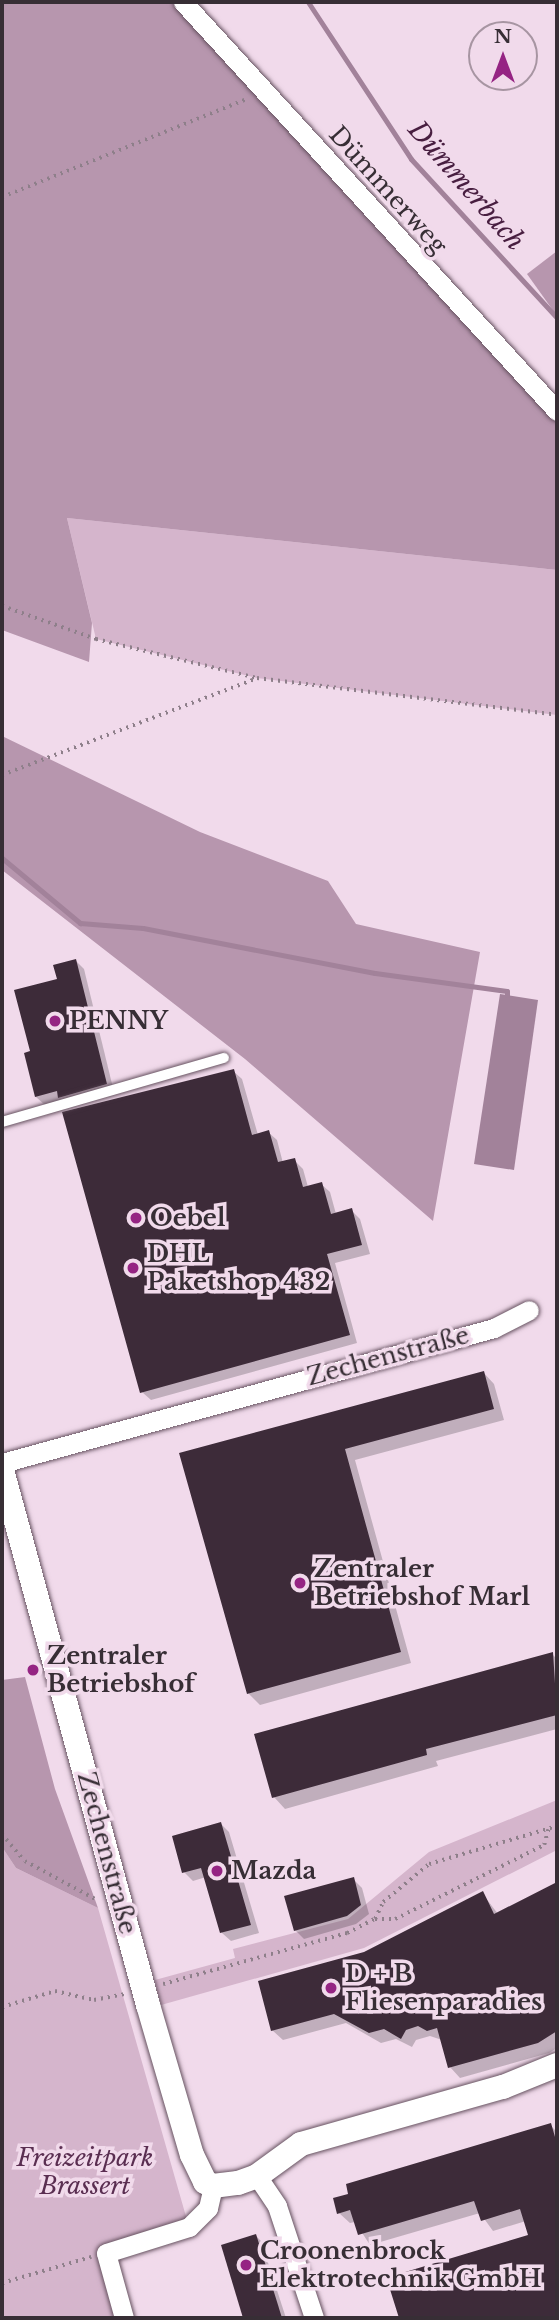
<!DOCTYPE html>
<meta charset="utf-8">
<style>
body{margin:0}
#map{position:relative;width:559px;height:2320px;overflow:hidden;background:#f1daeb;font-family:"Libre Baskerville",serif}
div>[style]{position:absolute}
.green>*{inset:0;background:#d5b5cc}
.forest>*{inset:0;background:#b796ae}
.water>*{inset:0;background:#a2829a}
.shadow>*{inset:0;background:#0003}
.stream>*{height:5px;margin:-2.5px;padding:0 2.5px;transform-origin:2.5px;border-radius:2.5px;background:#a2829a}
.building>*{inset:0;background:#3d2b39}
.path>*{height:3.5px;margin-top:-1.75px;transform-origin:0;background:repeating-linear-gradient(90deg,#8e7f8a 0 2px,transparent 0 7px)}
.roads{filter:drop-shadow(0 0 2px #665260) drop-shadow(0 0 2px #665260)}
.service>*{height:10px;margin:-5px;padding:0 5px;transform-origin:5px;border-radius:5px;background:#fff}
.minor>*{height:19px;margin:-9.5px;padding:0 9.5px;transform-origin:9.5px;border-radius:9.5px;background:#fff}
.tertiary>*{height:24px;margin:-12px;padding:0 12px;transform-origin:12px;border-radius:12px;background:#fff}
.dots>*{width:19px;height:19px;translate:-50% -50%;box-sizing:border-box;border:4px solid #f1daeb;border-radius:50%}
span{translate:-50% -50%;white-space:nowrap;text-align:center;line-height:1.15;-webkit-text-stroke:7px #f1daeb;paint-order:stroke}
.street-label{font-size:24px;color:#372e35}
.poi-label{font-size:24px;color:#372e35;font-weight:700}
.left{translate:0 -50%;text-align:left}
.park-label{font-size:24px;color:#5a2e51;font-style:italic}
.water-label{font-size:26px;color:#481e40;font-style:italic}
.frame{position:absolute;inset:0;border:4px solid #372e35;pointer-events:none}
.north{position:absolute;left:468px;top:21px;width:70px;height:70px;box-sizing:border-box;background:#f1daeb;border:2px solid #a795a2;border-radius:50%;rotate:0deg;font-size:19px;font-weight:700;line-height:28px;text-align:center;color:#372e35}
.north::after{content:'';display:block;margin:auto;width:24px;height:32px;background:#952483;clip-path:polygon(50% 0,100% 100%,50% 72%,0 100%)}
</style>
<div id="map">
<div class="green">
<div style="clip-path:polygon(67px 518px,557px 570px,557px 715px,257px 678px,96px 639px)"></div>
<div style="clip-path:polygon(557px 1800px,557px 1850px,364px 1948px,161px 2005px,155px 1980px,235px 1958px,233px 1949px,348px 1919px,429px 1852px)"></div>
<div style="clip-path:polygon(2px 1847px,16px 1868px,98px 1908px,189px 2227px,106px 2253px,124px 2318px,2px 2318px)"></div>
</div>
<div class="forest">
<div style="clip-path:polygon(2px 2px,176px 2px,557px 423px,557px 570px,67px 518px,92px 623px,89px 662px,2px 630px)"></div>
<div style="clip-path:polygon(557px 251px,557px 316px,527px 274px)"></div>
<div style="clip-path:polygon(2px 736px,200px 832px,328px 881px,356px 924px,480px 952px,433px 1221px,245px 1059px,2px 870px)"></div>
<div style="clip-path:polygon(25px 1677px,55px 1789px,98px 1908px,16px 1868px,2px 1847px,2px 1680px)"></div>
</div>
<div class="water">
<div style="clip-path:polygon(500px 994px,538px 1000px,514px 1170px,474px 1164px)"></div>
</div>
<div class="shadow">
<div style="clip-path:polygon(76px 961px,84px 969px,114px 1092px,45px 1105px,36px 1097px,32px 1052px,59px 980px)"></div>
<div style="clip-path:polygon(233px 1071px,242px 1079px,258px 1135px,268px 1132px,277px 1140px,283px 1163px,294px 1160px,303px 1169px,308px 1187px,321px 1184px,330px 1192px,336px 1214px,351px 1210px,360px 1219px,370px 1254px,335px 1263px,357px 1343px,151px 1400px,142px 1392px)"></div>
<div style="clip-path:polygon(483px 1372px,494px 1384px,504px 1420px,355px 1460px,411px 1663px,260px 1705px,249px 1694px,181px 1455px)"></div>
<div style="clip-path:polygon(552px 1654px,557px 1659px,557px 1729px,436px 1761px,438px 1766px,285px 1809px,274px 1797px,256px 1735px)"></div>
<div style="clip-path:polygon(220px 1823px,229px 1832px,259px 1933px,231px 1941px,222px 1933px,206px 1877px,193px 1881px,184px 1872px)"></div>
<div style="clip-path:polygon(353px 1879px,362px 1888px,369px 1914px,356px 1924px,304px 1939px,295px 1930px)"></div>
<div style="clip-path:polygon(557px 1885px,557px 2048px,549px 2053px,460px 2078px,450px 2067px,442px 2040px,430px 2036px,416px 2040px,412px 2047px,396px 2039px,381px 2043px,346px 2023px,283px 2040px,272px 2030px,365px 1953px,482px 1893px,498px 1914px)"></div>
<div style="clip-path:polygon(550px 2125px,557px 2132px,557px 2318px,401px 2318px,390px 2283px,531px 2236px,526px 2221px,493px 2231px,480px 2213px,370px 2245px,355px 2222px,350px 2223px,339px 2213px)"></div>
<div style="clip-path:polygon(256px 2236px,261px 2241px,286px 2318px,244px 2318px,223px 2246px)"></div>
</div>
<div class="stream">
<div style="left:308px;top:2px;width:188px;rotate:56.7deg"></div>
<div style="left:411px;top:159px;width:216px;rotate:47.4deg"></div>
<div style="left:2px;top:858px;width:102px;rotate:39.8deg"></div>
<div style="left:80px;top:923px;width:63px;rotate:4.5deg"></div>
<div style="left:143px;top:928px;width:236px;rotate:11deg"></div>
<div style="left:375px;top:973px;width:133px;rotate:7.8deg"></div>
<div style="left:507px;top:991px;width:4px;rotate:90deg"></div>
</div>
<div class="building">
<div style="clip-path:polygon(76px 959px,107px 1084px,58px 1098px,57px 1091px,35px 1097px,24px 1053px,30px 1051px,14px 990px,57px 979px,53px 965px)"></div>
<div style="clip-path:polygon(234px 1069px,252px 1135px,269px 1130px,278px 1162px,295px 1158px,303px 1187px,322px 1182px,331px 1214px,352px 1208px,362px 1245px,327px 1254px,350px 1335px,140px 1393px,62px 1112px)"></div>
<div style="clip-path:polygon(484px 1371px,494px 1409px,345px 1449px,401px 1652px,247px 1694px,179px 1453px)"></div>
<div style="clip-path:polygon(553px 1652px,557px 1715px,426px 1749px,427px 1755px,272px 1798px,254px 1734px)"></div>
<div style="clip-path:polygon(221px 1822px,251px 1925px,220px 1933px,201px 1868px,182px 1873px,172px 1836px)"></div>
<div style="clip-path:polygon(354px 1877px,361px 1905px,347px 1916px,294px 1931px,284px 1896px)"></div>
<div style="clip-path:polygon(557px 1882px,557px 2031px,538px 2043px,448px 2068px,437px 2028px,427px 2031px,418px 2026px,406px 2030px,401px 2039px,384px 2029px,369px 2033px,334px 2014px,271px 2031px,258px 1981px,364px 1952px,483px 1891px,494px 1914px)"></div>
<div style="clip-path:polygon(551px 2123px,557px 2144px,557px 2318px,399px 2318px,388px 2283px,392px 2276px,528px 2235px,520px 2209px,481px 2221px,474px 2201px,358px 2235px,350px 2210px,337px 2214px,333px 2198px,348px 2194px,346px 2184px)"></div>
<div style="clip-path:polygon(256px 2234px,265px 2263px,282px 2318px,243px 2318px,221px 2245px)"></div>
</div>
<div class="path">
<div style="left:2px;top:197px;width:264px;rotate:-21.8deg"></div>
<div style="left:2px;top:606px;width:100px;rotate:19.3deg"></div>
<div style="left:96px;top:639px;width:166px;rotate:13.6deg"></div>
<div style="left:257px;top:678px;width:302px;rotate:7deg"></div>
<div style="left:2px;top:775px;width:271px;rotate:-20.8deg"></div>
<div style="left:2px;top:1834px;width:35px;rotate:50deg"></div>
<div style="left:25px;top:1861px;width:82px;rotate:28.4deg"></div>
<div style="left:375px;top:1919px;width:19px;rotate:-65deg"></div>
<div style="left:383px;top:1902px;width:60px;rotate:-39.6deg"></div>
<div style="left:429px;top:1864px;width:134px;rotate:-16.5deg"></div>
<div style="left:163px;top:1984px;width:191px;rotate:-15.5deg"></div>
<div style="left:347px;top:1933px;width:31px;rotate:-27deg"></div>
<div style="left:375px;top:1919px;width:20px"></div>
<div style="left:395px;top:1919px;width:166px;rotate:-26.4deg"></div>
<div style="left:544px;top:1845px;width:16px;rotate:-75deg"></div>
<div style="left:2px;top:2007px;width:55px;rotate:-16.8deg"></div>
<div style="left:55px;top:1991px;width:40px;rotate:13deg"></div>
<div style="left:94px;top:2000px;width:32px;rotate:-11deg"></div>
<div style="left:2px;top:2283px;width:93px;rotate:-16.3deg"></div>
</div>
<div class="roads">
<div class="service">
<div style="left:2px;top:1122px;width:231px;rotate:-16.1deg"></div>
</div>
<div class="minor">
<div style="left:183px;top:2px;width:554px;rotate:47.56deg"></div>
<div style="left:2px;top:1463px;width:510px;rotate:-15.34deg"></div>
<div style="left:494px;top:1328px;width:39px;rotate:-27deg"></div>
<div style="left:257px;top:2176px;width:36px;rotate:56deg"></div>
<div style="left:277px;top:2206px;width:118px;rotate:71.7deg"></div>
<div style="left:124px;top:2318px;width:67px;rotate:-105.5deg"></div>
<div style="left:106px;top:2253px;width:87px;rotate:-17.4deg"></div>
<div style="left:189px;top:2227px;width:27px;rotate:-45deg"></div>
<div style="left:208px;top:2208px;width:23px;rotate:-77deg"></div>
</div>
<div class="tertiary">
<div style="left:2px;top:1470px;width:555px;rotate:74.74deg"></div>
<div style="left:148px;top:2005px;width:156px;rotate:73.7deg"></div>
<div style="left:192px;top:2155px;width:30px;rotate:64deg"></div>
<div style="left:205px;top:2182px;width:9px;rotate:27deg"></div>
<div style="left:213px;top:2186px;width:25px;rotate:-7deg"></div>
<div style="left:238px;top:2183px;width:20px;rotate:-20deg"></div>
<div style="left:257px;top:2176px;width:54px;rotate:-36deg"></div>
<div style="left:301px;top:2144px;width:210px;rotate:-15.8deg"></div>
<div style="left:503px;top:2087px;width:58px;rotate:-22.2deg"></div>
</div>
</div>
<div class="dots">
<div style="left:55px;top:1021px;background:#952483"></div>
<div style="left:136px;top:1218px;background:#952483"></div>
<div style="left:133px;top:1268px;background:#952483"></div>
<div style="left:300px;top:1583px;background:#952483"></div>
<div style="left:33px;top:1670px;background:#952483"></div>
<div style="left:217px;top:1871px;background:#952483"></div>
<div style="left:331px;top:1988px;background:#952483"></div>
<div style="left:246px;top:2265px;background:#952483"></div>
</div>
<div class="street-label">
<span style="left:388px;top:190px;rotate:48deg">Dümmerweg</span>
<span style="left:388px;top:1356px;rotate:-15deg">Zechenstraße</span>
<span style="left:107px;top:1853px;rotate:75deg">Zechenstraße</span>
</div>
<div class="poi-label">
<span class="left" style="left:69px;top:1021px">PENNY</span>
<span class="left" style="left:150px;top:1218px">Oebel</span>
<span class="left" style="left:147px;top:1268px">DHL<br>Paketshop 432</span>
<span class="left" style="left:314px;top:1583px">Zentraler<br>Betriebshof Marl</span>
<span class="left" style="left:47px;top:1670px">Zentraler<br>Betriebshof</span>
<span class="left" style="left:231px;top:1871px">Mazda</span>
<span class="left" style="left:345px;top:1988px">D + B<br>Fliesenparadies</span>
<span class="left" style="left:260px;top:2265px">Croonenbrock<br>Elektrotechnik GmbH</span>
</div>
<div class="park-label">
<span style="left:85px;top:2172px">Freizeitpark<br>Brassert</span>
</div>
<div class="water-label">
<span style="left:466px;top:186px;rotate:49deg">Dümmerbach</span>
</div>
<div class="frame"></div>
<div class="north">N</div>
</div>
